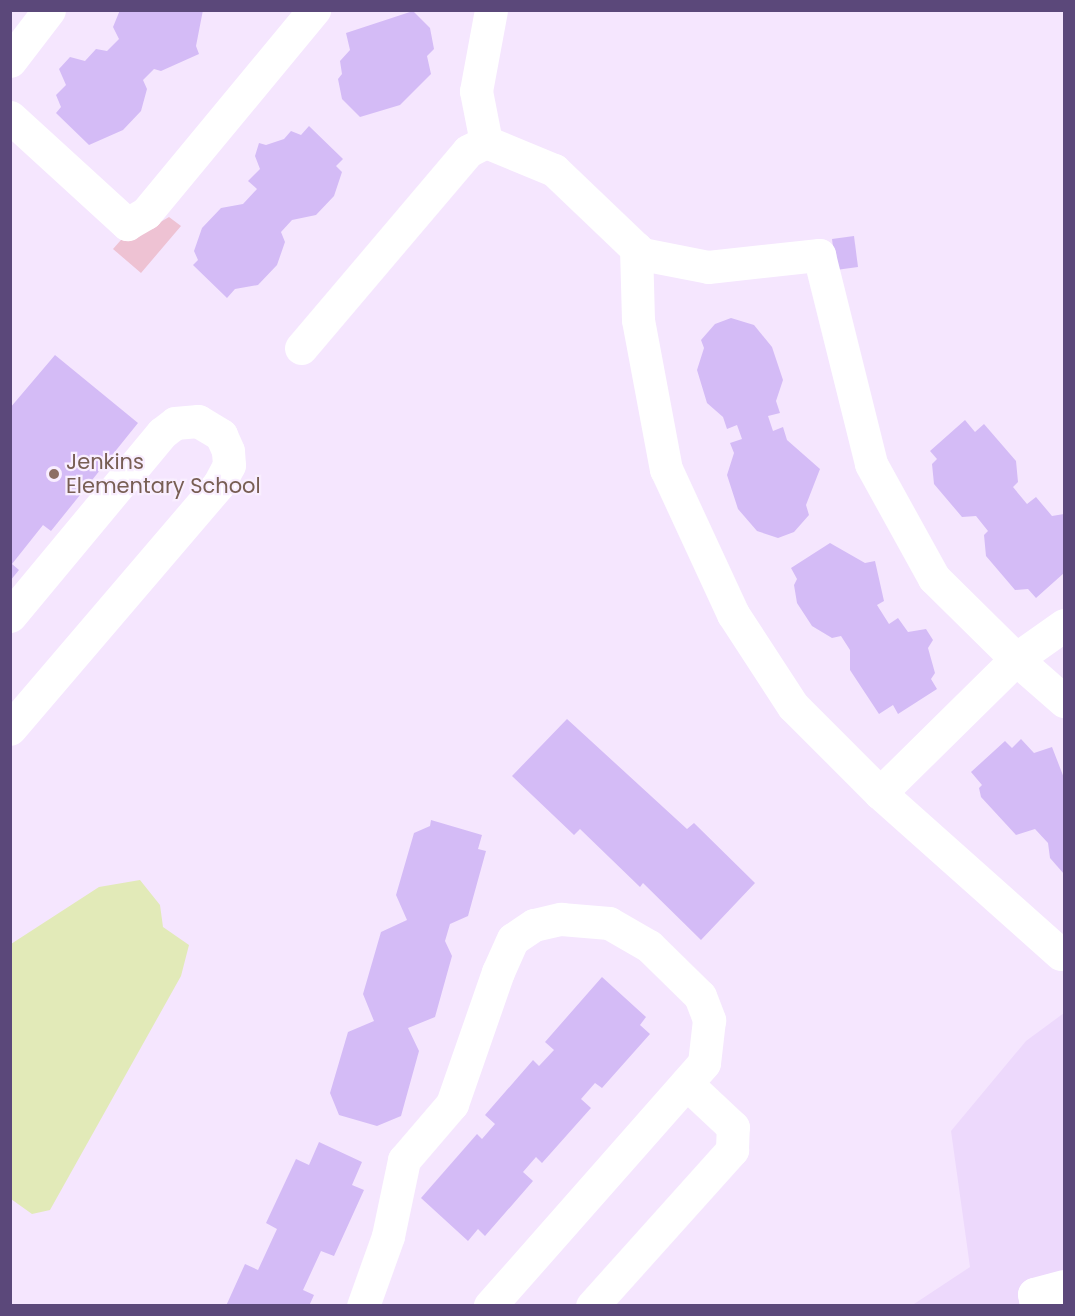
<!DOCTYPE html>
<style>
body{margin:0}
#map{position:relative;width:1075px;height:1316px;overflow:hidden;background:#f5e6fe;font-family:Poppins,sans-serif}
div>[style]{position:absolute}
.residential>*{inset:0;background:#edd9fc}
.green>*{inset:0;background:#eec2d3}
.water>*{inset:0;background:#e2eab8}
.building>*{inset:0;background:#d4bbf6}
.minor>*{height:33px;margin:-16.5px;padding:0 16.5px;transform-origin:16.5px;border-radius:16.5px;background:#fff}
.dots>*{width:16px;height:16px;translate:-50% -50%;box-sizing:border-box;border:3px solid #f9eeff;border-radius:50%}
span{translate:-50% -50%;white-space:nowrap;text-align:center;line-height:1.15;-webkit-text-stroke:4.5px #f9eeff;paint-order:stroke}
.education-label{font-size:21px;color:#785e54}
.left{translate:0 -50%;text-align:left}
.frame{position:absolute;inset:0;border:12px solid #5b487a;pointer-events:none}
</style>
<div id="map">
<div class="residential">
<div style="clip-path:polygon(1064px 1013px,1064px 1305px,911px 1306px,970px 1267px,951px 1131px,1026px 1041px)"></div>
</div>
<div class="green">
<div style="clip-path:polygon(169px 217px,181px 226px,141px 273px,113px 249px,128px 232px,152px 227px)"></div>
</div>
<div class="water">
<div style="clip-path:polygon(140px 880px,160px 905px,163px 927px,189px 945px,181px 976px,50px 1210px,32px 1214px,11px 1199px,11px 944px,99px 887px)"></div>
</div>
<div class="building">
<div style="clip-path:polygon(120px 10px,203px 10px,196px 46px,199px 54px,161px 71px,154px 69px,143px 80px,147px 89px,141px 111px,123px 130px,89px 145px,56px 113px,61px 107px,56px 95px,66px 85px,59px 69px,70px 57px,85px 61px,96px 49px,107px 51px,119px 39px,113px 27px)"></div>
<div style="clip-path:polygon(413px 11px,430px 28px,434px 49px,427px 56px,431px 74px,400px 105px,360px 117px,342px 99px,338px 79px,342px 74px,340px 61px,350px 50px,346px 33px)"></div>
<div style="clip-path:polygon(309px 126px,343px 159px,336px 166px,342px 172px,334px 196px,316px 215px,292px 220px,281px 232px,285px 242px,277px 265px,258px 285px,235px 289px,227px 298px,193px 265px,198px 260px,194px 251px,202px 228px,221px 208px,243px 204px,257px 189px,248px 181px,260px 169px,255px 156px,259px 143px,266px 145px,284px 139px,291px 131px,301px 135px)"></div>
<div style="clip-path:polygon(854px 236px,858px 267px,836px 270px,832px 239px)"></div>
<div style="clip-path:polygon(731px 318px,754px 325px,772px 347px,783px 380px,776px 401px,780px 413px,768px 416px,773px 431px,783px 427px,787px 440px,820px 469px,806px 505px,809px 515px,794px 532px,778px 538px,757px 531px,738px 509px,727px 475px,734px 453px,730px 443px,742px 439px,737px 425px,727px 429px,723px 417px,707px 403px,697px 370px,704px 348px,701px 340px,715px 324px)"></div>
<div style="clip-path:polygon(55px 355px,138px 423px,51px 531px,43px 525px,12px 564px,19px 570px,10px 581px,10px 408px)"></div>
<div style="clip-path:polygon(965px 420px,975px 432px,984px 424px,1016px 461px,1018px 482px,1013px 487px,1027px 504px,1036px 497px,1052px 516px,1064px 514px,1064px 573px,1036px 598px,1028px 589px,1015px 590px,986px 556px,984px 535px,988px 531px,976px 516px,962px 517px,934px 484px,932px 464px,937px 459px,930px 451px)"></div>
<div style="clip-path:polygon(830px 543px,865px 563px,875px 561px,884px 601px,877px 605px,889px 624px,898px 618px,908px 632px,926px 629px,933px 640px,928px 648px,935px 673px,931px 679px,937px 689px,898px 714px,893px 705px,879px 714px,850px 670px,850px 650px,841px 636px,832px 638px,812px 626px,797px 603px,794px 585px,797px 579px,791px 568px)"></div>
<div style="clip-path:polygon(567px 719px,687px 829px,694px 823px,755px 883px,701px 940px,643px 883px,640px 887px,580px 829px,574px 835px,512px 776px)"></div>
<div style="clip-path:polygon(1021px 739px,1034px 753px,1052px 747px,1064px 778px,1064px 874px,1050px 858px,1048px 843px,1035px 829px,1016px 835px,981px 797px,979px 788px,982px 785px,971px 772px,1005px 741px,1012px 748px)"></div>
<div style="clip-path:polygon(431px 820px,482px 835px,478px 849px,486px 851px,468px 916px,450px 924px,445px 941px,452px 956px,435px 1017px,408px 1028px,419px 1051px,401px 1116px,377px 1126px,339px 1115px,330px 1093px,348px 1032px,374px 1021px,363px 994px,381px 932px,407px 920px,396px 895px,414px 833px,430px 826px)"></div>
<div style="clip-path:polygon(602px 977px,646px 1017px,640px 1025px,650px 1034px,602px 1088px,595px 1083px,581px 1099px,591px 1108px,542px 1163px,536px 1157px,523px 1172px,533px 1181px,485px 1236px,478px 1229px,468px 1241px,421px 1198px,477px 1134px,482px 1139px,495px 1124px,485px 1115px,533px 1060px,539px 1066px,554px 1050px,545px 1042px)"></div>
<div style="clip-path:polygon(319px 1142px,362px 1162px,352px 1185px,364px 1190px,334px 1256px,321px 1251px,303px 1290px,314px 1295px,309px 1306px,226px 1306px,245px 1264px,258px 1270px,277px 1229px,266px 1223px,296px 1159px,309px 1165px)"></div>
</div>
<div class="minor">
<div style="left:10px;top:61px;width:64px;rotate:-52.6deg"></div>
<div style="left:10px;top:117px;width:159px;rotate:42.4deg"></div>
<div style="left:127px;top:224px;width:22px;rotate:-30deg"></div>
<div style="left:146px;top:213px;width:264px;rotate:-50.4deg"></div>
<div style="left:486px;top:142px;width:52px;rotate:-101.1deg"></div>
<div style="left:476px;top:91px;width:82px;rotate:-79.5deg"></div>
<div style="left:636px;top:248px;width:72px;rotate:88.4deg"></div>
<div style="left:638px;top:320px;width:152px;rotate:79.4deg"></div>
<div style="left:666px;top:469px;width:160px;rotate:65.2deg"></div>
<div style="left:733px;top:614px;width:110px;rotate:56.9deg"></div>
<div style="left:793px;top:706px;width:123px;rotate:45deg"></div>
<div style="left:301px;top:348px;width:258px;rotate:-49.7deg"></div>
<div style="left:468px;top:151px;width:20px;rotate:-27deg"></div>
<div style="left:486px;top:142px;width:74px;rotate:22.4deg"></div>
<div style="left:554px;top:170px;width:122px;rotate:43.7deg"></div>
<div style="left:642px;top:254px;width:67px;rotate:11.1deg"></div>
<div style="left:708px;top:267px;width:112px;rotate:-6.2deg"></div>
<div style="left:819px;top:255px;width:215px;rotate:76deg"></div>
<div style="left:871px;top:464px;width:130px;rotate:61.1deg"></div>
<div style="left:934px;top:578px;width:115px;rotate:44.6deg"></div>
<div style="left:1016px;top:659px;width:191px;rotate:135.4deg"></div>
<div style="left:880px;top:793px;width:242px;rotate:41.7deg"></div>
<div style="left:10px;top:616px;width:238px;rotate:-50.3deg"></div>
<div style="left:162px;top:433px;width:16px;rotate:-38deg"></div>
<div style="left:175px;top:423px;width:23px;rotate:-5deg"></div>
<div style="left:198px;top:421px;width:27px;rotate:31deg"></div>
<div style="left:221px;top:435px;width:17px;rotate:66deg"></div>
<div style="left:228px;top:451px;width:14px;rotate:86deg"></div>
<div style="left:229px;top:465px;width:21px;rotate:118deg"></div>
<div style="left:219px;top:484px;width:322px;rotate:130.5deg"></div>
<div style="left:1064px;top:625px;width:59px;rotate:144.7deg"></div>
<div style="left:1016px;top:659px;width:64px;rotate:41.2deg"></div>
<div style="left:363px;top:1306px;width:74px;rotate:-70.3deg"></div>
<div style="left:388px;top:1236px;width:78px;rotate:-78.1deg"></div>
<div style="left:404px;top:1160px;width:74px;rotate:-49.4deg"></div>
<div style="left:452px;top:1104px;width:140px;rotate:-70.8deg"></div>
<div style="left:498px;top:972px;width:36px;rotate:-66deg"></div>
<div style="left:513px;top:939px;width:25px;rotate:-34deg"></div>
<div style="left:534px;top:925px;width:28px;rotate:-13deg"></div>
<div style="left:561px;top:919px;width:48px;rotate:4.8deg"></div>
<div style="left:609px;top:923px;width:46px;rotate:29.9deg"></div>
<div style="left:649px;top:946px;width:71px;rotate:44.4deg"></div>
<div style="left:700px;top:996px;width:26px;rotate:69deg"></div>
<div style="left:709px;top:1020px;width:43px;rotate:96.6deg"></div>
<div style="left:704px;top:1063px;width:324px;rotate:131.4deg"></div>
<div style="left:592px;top:1306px;width:210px;rotate:-48.1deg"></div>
<div style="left:732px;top:1150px;width:23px;rotate:-88deg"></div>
<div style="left:733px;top:1127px;width:64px;rotate:-136.9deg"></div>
<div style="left:1036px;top:1306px;width:12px;rotate:-99deg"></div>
<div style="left:1034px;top:1294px;width:31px;rotate:-15deg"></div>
</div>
<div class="dots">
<div style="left:54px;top:474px;background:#8d6e63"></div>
</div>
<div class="education-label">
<span class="left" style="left:66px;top:474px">Jenkins<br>Elementary School</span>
</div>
<div class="frame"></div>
</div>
